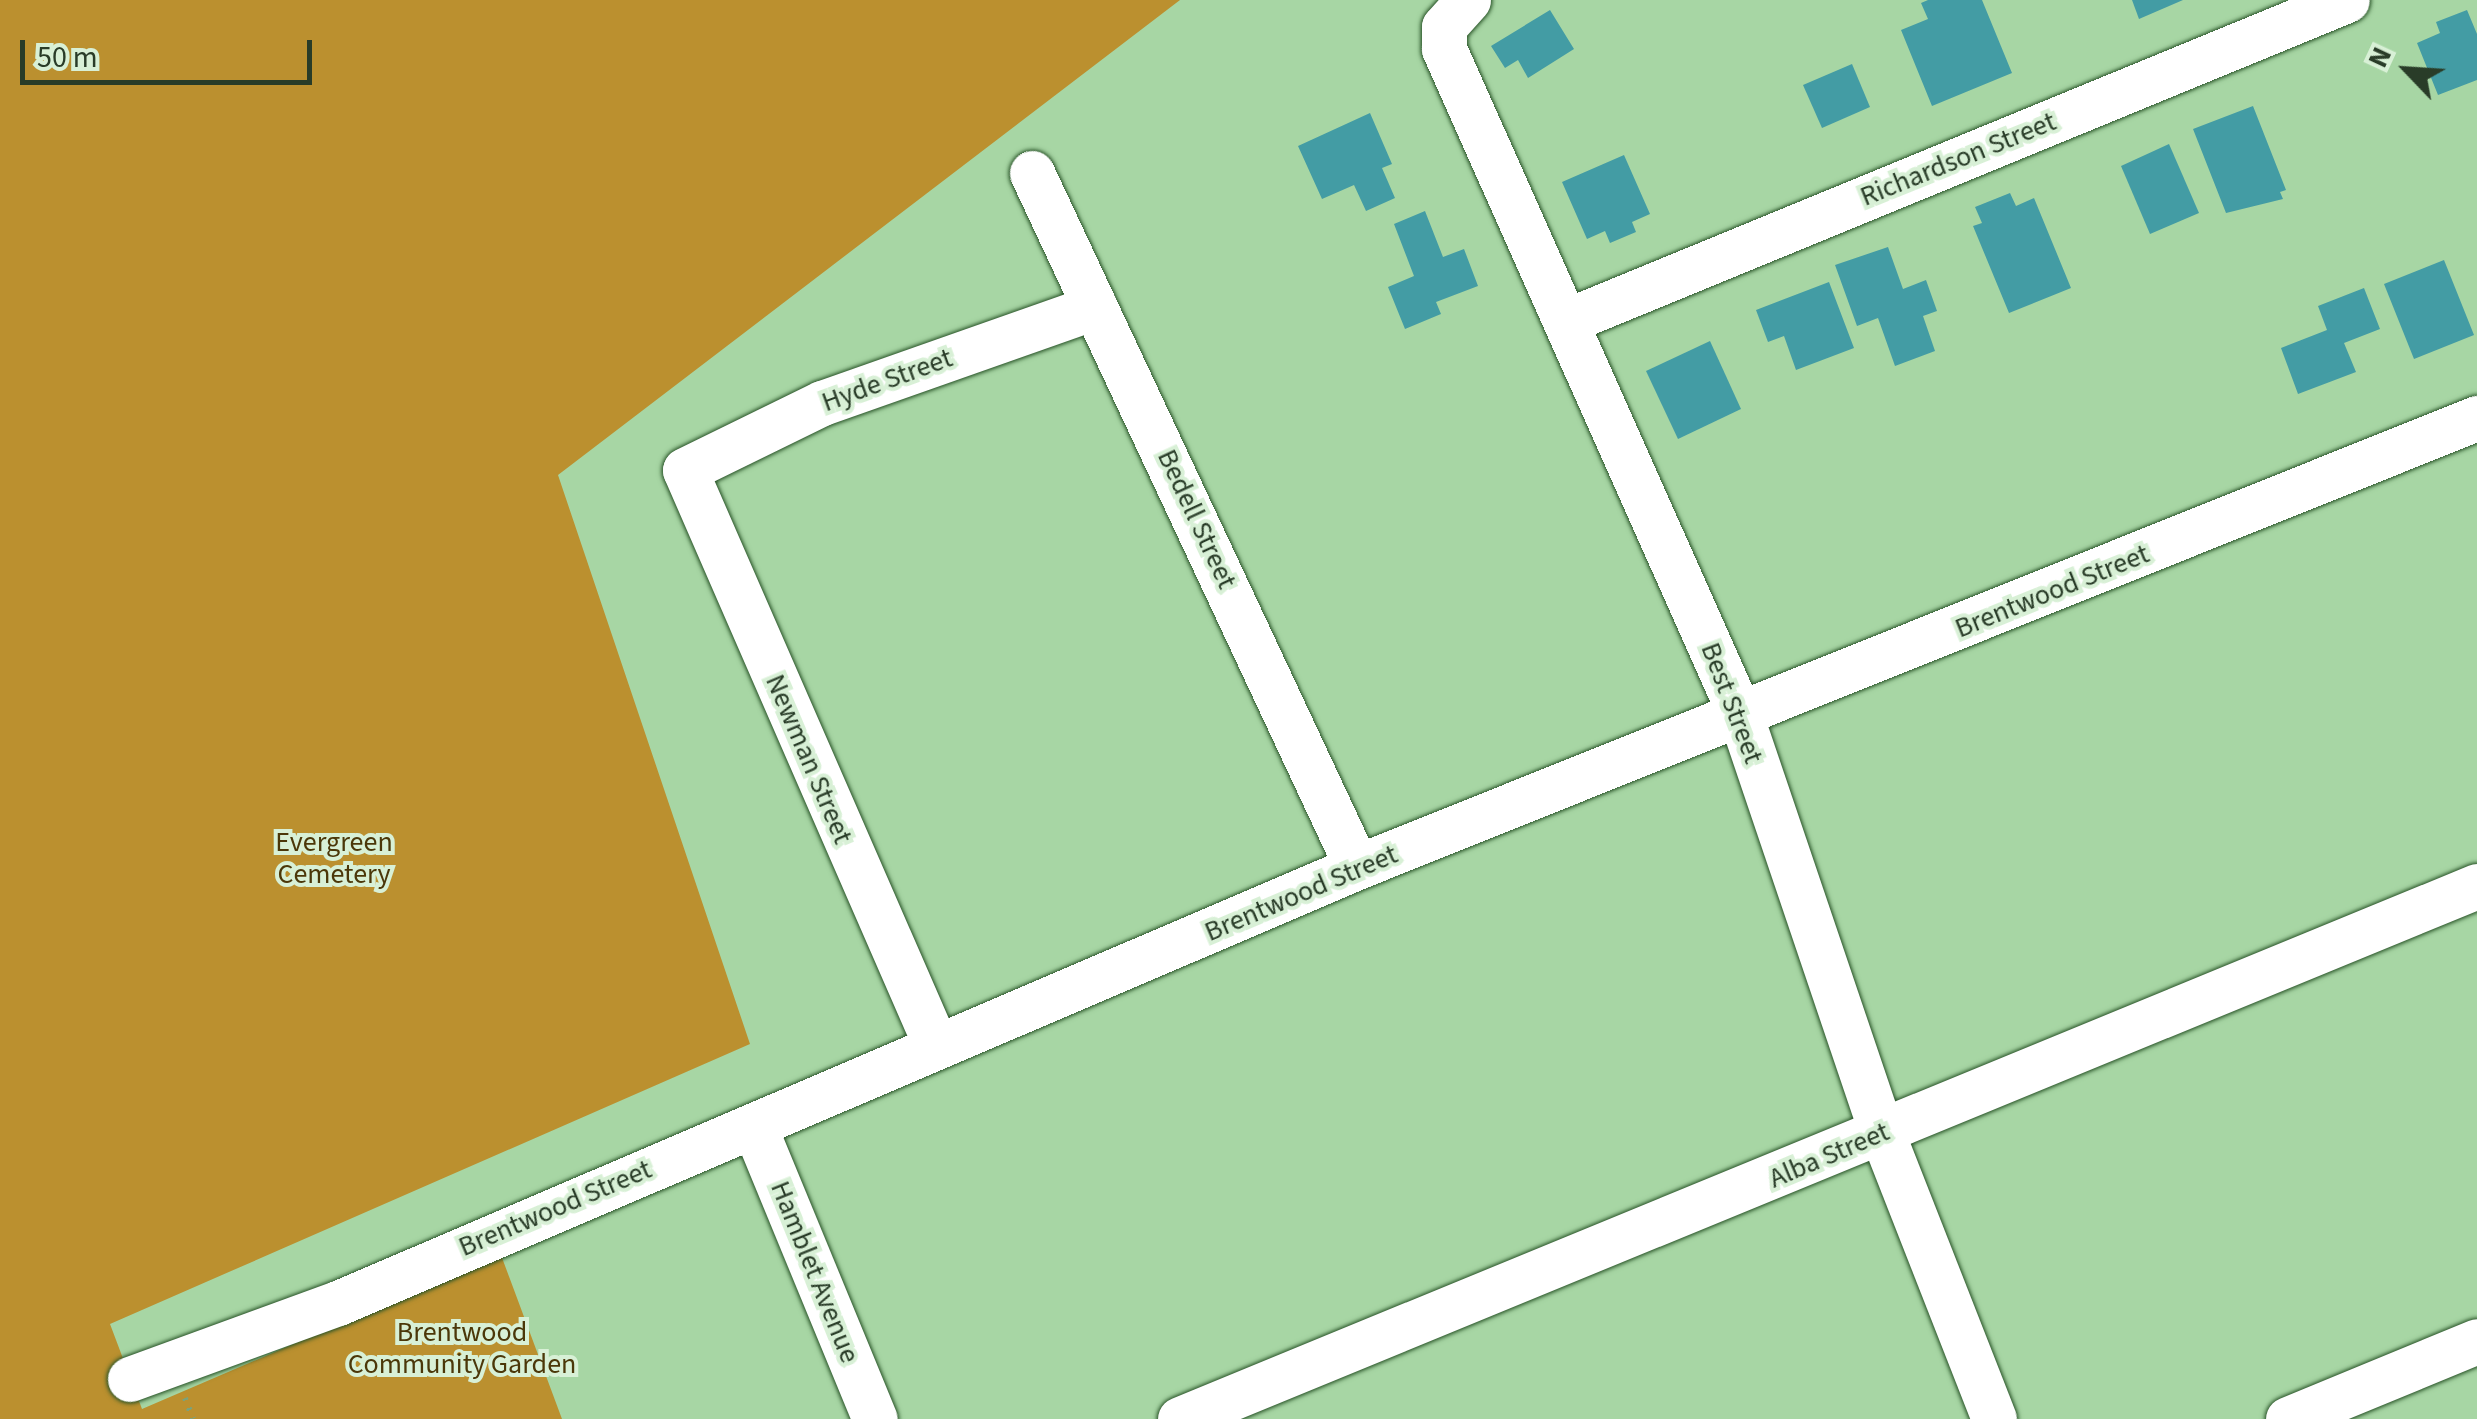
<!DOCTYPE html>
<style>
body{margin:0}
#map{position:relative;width:2477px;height:1419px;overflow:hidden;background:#a7d6a4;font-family:"Source Sans 3",sans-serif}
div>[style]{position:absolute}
.green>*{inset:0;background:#bb902f}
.building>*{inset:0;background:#439ca4}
.path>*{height:6px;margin-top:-3px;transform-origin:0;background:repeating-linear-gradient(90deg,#7ca27a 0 2.5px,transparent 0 10.5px)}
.roads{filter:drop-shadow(0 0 2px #285327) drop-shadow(0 0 2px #285327)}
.minor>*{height:45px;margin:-22.5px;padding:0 22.5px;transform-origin:22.5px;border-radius:22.5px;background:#fff}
span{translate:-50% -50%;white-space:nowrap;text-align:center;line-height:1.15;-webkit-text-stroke:8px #d8f0d6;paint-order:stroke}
.street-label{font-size:28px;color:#293c28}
.park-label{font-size:28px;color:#4b3709}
.north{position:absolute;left:2357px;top:20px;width:100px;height:100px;-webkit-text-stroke:8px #d8f0d6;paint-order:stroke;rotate:295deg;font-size:28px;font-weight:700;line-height:40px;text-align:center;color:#293c28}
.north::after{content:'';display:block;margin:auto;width:35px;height:45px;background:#293c28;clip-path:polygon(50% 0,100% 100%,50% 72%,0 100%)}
.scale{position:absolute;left:20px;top:40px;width:292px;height:45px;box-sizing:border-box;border:5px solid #293c28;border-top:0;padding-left:12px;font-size:30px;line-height:35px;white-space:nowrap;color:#293c28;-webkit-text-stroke:8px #d8f0d6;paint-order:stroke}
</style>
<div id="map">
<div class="green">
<div style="clip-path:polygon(0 0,1180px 0,558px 475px,750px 1044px,110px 1324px,142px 1409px,501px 1255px,562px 1419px,0 1419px)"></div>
</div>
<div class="building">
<div style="clip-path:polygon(1928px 0,1982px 0,2012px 73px,1932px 106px,1901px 30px,1928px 19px,1921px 3px)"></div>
<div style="clip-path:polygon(2132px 0,2183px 0,2139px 19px)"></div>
<div style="clip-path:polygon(1550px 10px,1574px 49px,1528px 78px,1518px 60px,1505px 68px,1491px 46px)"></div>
<div style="clip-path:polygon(2467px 10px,2477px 34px,2477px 80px,2438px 95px,2417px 43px,2440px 33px,2436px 22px)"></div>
<div style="clip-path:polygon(1852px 64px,1870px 107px,1822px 128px,1803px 85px)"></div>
<div style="clip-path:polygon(2253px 106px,2286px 190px,2280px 192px,2283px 199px,2226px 213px,2193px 129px)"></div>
<div style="clip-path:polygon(1370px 113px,1392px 164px,1382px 168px,1395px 198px,1366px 211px,1354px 185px,1322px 199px,1298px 146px)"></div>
<div style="clip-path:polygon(2169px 144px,2199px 213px,2150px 234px,2121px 166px)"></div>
<div style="clip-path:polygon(1624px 155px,1650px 214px,1632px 222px,1636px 232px,1610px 243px,1605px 231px,1587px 239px,1562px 182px)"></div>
<div style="clip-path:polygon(2010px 193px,2016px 206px,2034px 198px,2071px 288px,2009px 313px,1973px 226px,1982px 223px,1975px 207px)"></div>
<div style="clip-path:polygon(1425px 211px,1443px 257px,1464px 249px,1478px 286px,1436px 302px,1441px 314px,1405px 329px,1388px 287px,1414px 276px,1394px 224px)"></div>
<div style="clip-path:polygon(1888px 247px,1903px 289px,1926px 280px,1937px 311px,1923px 316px,1935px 351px,1895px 366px,1878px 318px,1857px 326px,1835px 265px)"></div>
<div style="clip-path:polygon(2444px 260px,2474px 335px,2414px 359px,2384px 284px)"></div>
<div style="clip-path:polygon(1829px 282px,1854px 348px,1796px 370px,1784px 336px,1768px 342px,1756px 310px)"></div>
<div style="clip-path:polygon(2364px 288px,2380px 329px,2344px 343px,2356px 372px,2298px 394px,2281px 348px,2327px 330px,2318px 306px)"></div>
<div style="clip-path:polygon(1710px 341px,1741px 409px,1678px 439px,1646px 371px)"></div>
</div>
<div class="path">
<div style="left:185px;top:1398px;width:22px;rotate:69deg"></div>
</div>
<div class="roads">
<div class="minor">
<div style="left:1468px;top:0;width:36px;rotate:132deg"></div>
<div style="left:1444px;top:27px;width:22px;rotate:90deg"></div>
<div style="left:1444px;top:49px;width:728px;rotate:66.01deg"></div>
<div style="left:1740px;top:714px;width:442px;rotate:71.3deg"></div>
<div style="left:1882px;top:1133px;width:307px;rotate:68.6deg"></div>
<div style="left:1032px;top:173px;width:766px;rotate:64.91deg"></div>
<div style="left:1569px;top:320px;width:841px;rotate:-22.36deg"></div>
<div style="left:936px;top:1046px;width:628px;rotate:-113.55deg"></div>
<div style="left:685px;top:470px;width:153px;rotate:-26.1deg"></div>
<div style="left:822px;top:403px;width:289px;rotate:-19.4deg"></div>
<div style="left:754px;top:1126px;width:317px;rotate:67.6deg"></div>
<div style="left:130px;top:1379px;width:221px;rotate:-20.1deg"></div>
<div style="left:338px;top:1303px;width:1108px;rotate:-23.16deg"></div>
<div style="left:1357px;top:867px;width:1207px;rotate:-21.85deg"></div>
<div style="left:1180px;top:1419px;width:1402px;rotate:-22.34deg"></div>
<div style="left:2288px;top:1419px;width:204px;rotate:-22.4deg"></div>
</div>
</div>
<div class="street-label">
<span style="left:1958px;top:159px;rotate:-22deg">Richardson Street</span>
<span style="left:887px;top:380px;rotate:-20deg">Hyde Street</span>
<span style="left:1197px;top:519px;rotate:65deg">Bedell Street</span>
<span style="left:2052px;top:591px;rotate:-22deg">Brentwood Street</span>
<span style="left:1732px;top:703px;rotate:69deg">Best Street</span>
<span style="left:809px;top:759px;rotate:67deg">Newman Street</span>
<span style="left:1301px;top:893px;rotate:-23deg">Brentwood Street</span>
<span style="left:1829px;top:1155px;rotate:-23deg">Alba Street</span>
<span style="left:555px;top:1208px;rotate:-23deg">Brentwood Street</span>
<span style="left:815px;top:1272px;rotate:68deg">Hamblet Avenue</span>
</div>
<div class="park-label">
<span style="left:334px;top:858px">Evergreen<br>Cemetery</span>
<span style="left:462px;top:1348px">Brentwood<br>Community Garden</span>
</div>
<div class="north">N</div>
<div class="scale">50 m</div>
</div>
